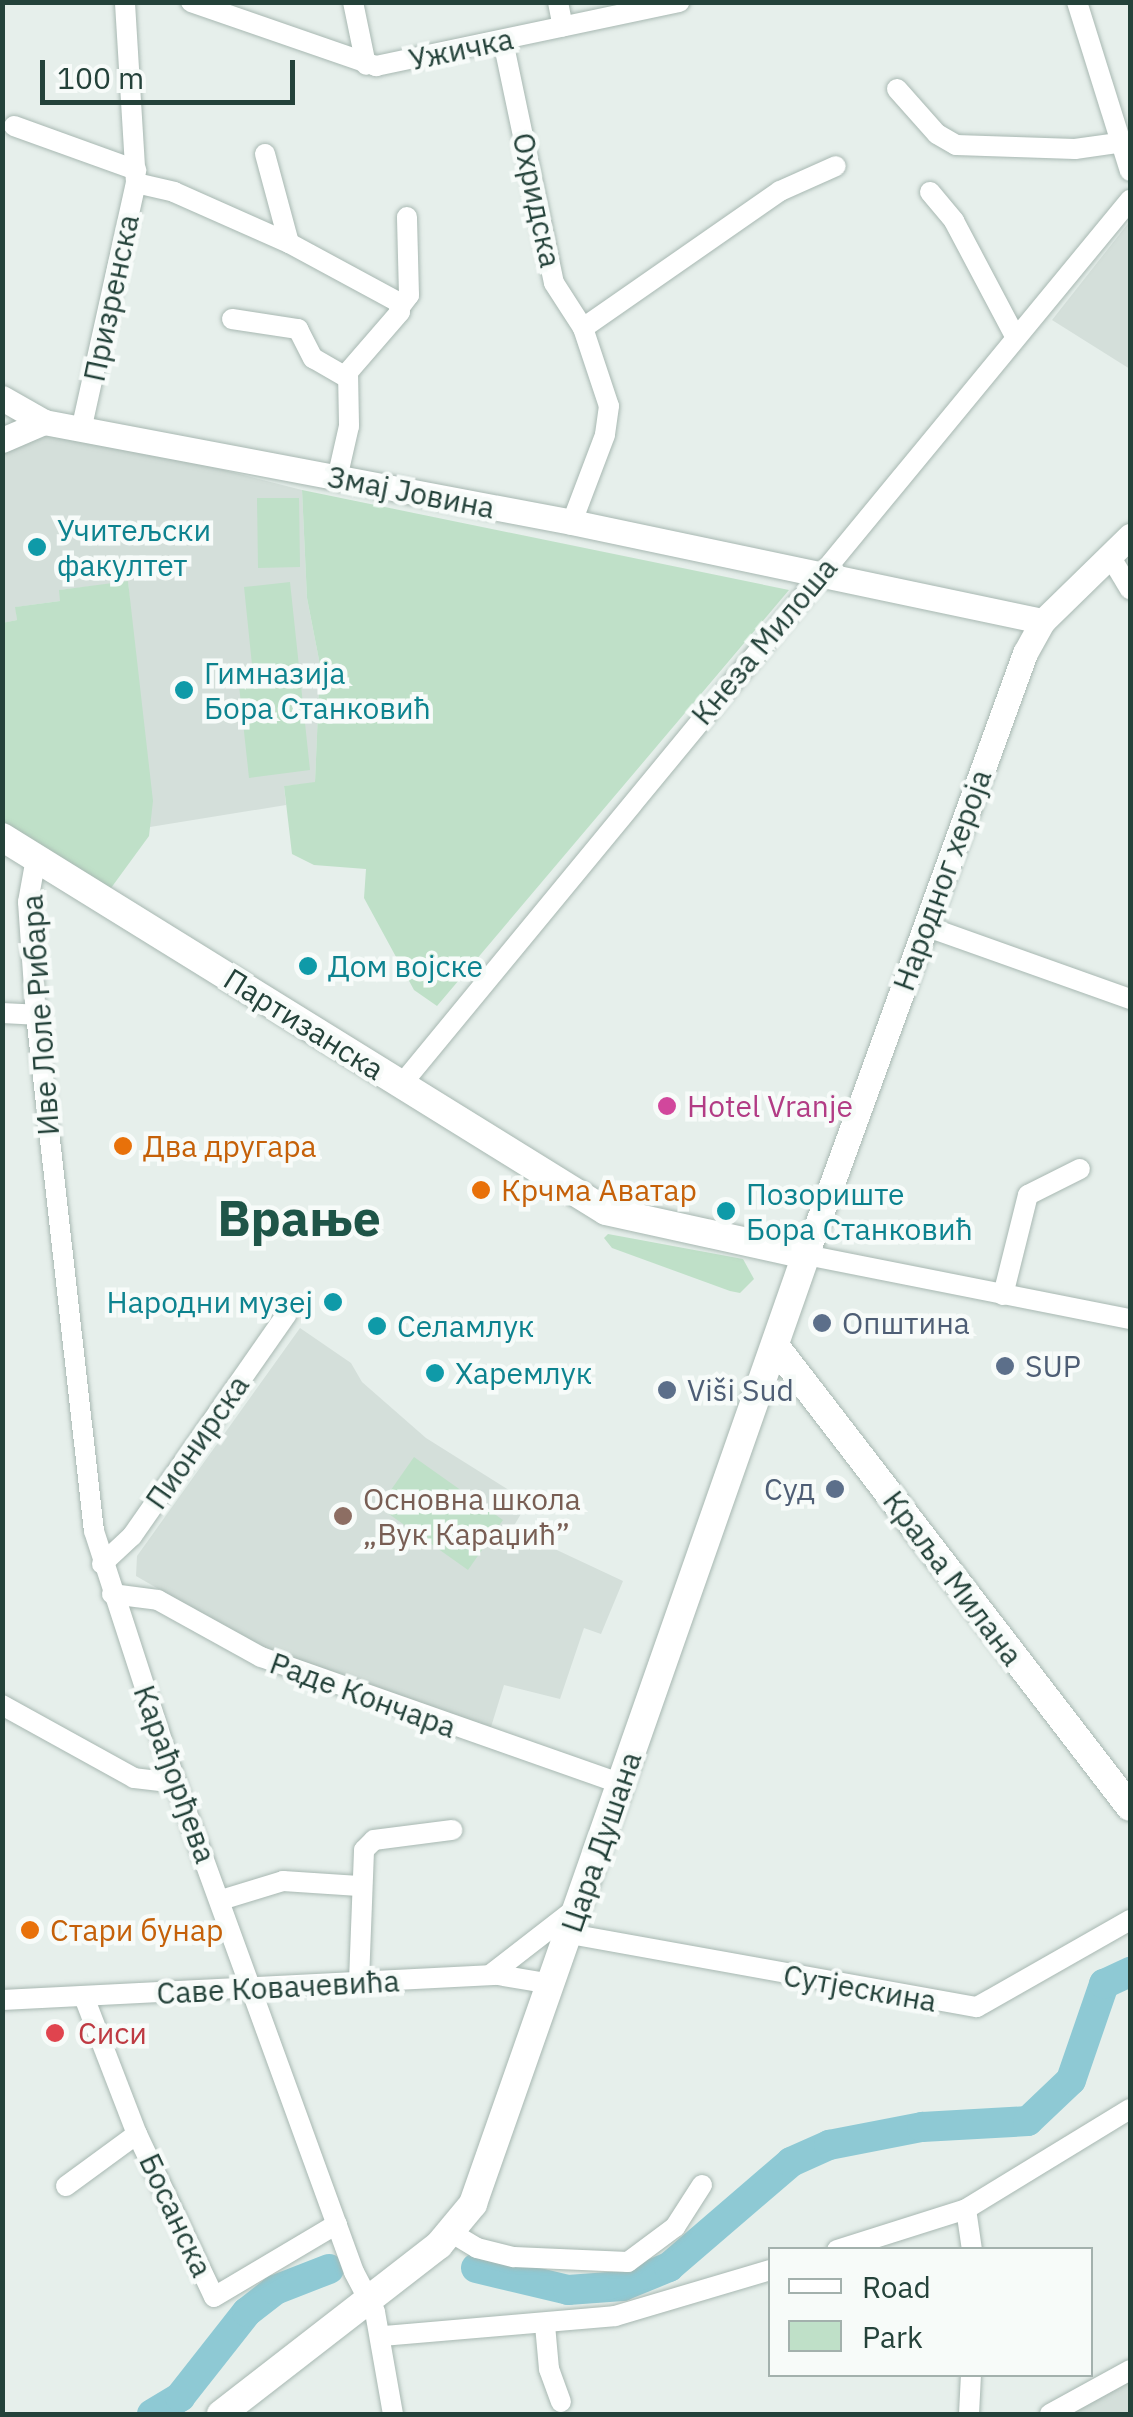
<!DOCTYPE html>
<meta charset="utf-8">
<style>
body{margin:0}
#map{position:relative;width:1133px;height:2417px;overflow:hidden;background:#e6efeb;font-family:"IBM Plex Sans",sans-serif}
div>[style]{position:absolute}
.built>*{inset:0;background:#d4dfda}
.green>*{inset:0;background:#bfe0c8}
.river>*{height:30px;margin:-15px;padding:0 15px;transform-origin:15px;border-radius:15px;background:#8ec9d4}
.roads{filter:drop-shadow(0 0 2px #a8b8b2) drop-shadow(0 0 2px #a8b8b2)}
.minor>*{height:20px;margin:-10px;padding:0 10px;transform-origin:10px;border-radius:10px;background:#fff}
.tertiary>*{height:25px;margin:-12.5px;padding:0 12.5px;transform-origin:12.5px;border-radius:12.5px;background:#fff}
.secondary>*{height:28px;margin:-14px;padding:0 14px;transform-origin:14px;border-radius:14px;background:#fff}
.dots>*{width:28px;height:28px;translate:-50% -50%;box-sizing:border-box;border:5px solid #f7fbf9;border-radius:50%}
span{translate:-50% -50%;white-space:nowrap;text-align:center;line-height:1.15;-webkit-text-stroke:9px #f7fbf9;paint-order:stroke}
.street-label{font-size:30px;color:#24423a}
.culture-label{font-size:30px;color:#0d838f}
.left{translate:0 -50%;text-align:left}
.right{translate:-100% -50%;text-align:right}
.hotel-label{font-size:30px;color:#b23c85}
.food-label{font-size:30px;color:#c56008}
.service-label{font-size:30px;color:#4e5e75}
.education-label{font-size:30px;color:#785e54}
.health-label{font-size:30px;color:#be3a42}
.town-label{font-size:50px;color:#1f5548;font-weight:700}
.frame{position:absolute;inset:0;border:5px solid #24423a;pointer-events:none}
.legend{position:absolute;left:768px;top:2247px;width:325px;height:130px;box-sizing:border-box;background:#f7fbf9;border:2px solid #a3b1ad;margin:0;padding:12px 18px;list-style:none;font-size:30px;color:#24423a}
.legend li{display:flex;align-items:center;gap:20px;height:50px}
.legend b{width:50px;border:2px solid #a3b1ad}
.scale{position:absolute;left:40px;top:60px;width:255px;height:45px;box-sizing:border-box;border:5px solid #24423a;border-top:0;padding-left:12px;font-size:30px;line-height:35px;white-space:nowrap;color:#24423a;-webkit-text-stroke:8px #f7fbf9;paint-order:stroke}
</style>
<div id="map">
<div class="built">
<div style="clip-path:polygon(1130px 221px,1130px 369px,1052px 320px)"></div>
<div style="clip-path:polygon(44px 436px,91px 436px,302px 490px,307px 598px,320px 665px,315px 783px,284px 786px,286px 805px,150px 827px,128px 582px,60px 590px,60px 601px,16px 607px,17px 620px,3px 623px,2px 451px)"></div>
<div style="clip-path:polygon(300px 1328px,351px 1363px,362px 1382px,426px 1438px,528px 1502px,512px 1529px,623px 1581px,601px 1634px,584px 1628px,560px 1699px,504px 1685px,491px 1727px,282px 1660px,136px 1576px,137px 1556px)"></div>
<div style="clip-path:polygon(1130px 2379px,1130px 2414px,1063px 2414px)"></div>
</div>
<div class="green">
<div style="clip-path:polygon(302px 490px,789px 590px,437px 1006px,414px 990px,364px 898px,366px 869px,314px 865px,292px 854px,284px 786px,315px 782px,320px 665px,307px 598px)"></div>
<div style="clip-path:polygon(257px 498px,299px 498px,300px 567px,258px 568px)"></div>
<div style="clip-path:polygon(128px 581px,153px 801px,149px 836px,103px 899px,3px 835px,2px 623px,17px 620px,15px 607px,60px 601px,59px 590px)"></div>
<div style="clip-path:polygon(290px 582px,310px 770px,249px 778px,237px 667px,252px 665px,244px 587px)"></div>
<div style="clip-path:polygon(608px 1234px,743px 1259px,754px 1279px,740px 1293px,730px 1291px,612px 1248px,604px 1238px)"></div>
<div style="clip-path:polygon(414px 1457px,503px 1520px,468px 1570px,379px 1507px)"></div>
</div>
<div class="river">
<div style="left:476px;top:2268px;width:95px;rotate:13.4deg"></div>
<div style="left:568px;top:2290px;width:55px;rotate:-4.2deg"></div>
<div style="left:623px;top:2286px;width:50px;rotate:-22.4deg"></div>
<div style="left:669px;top:2267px;width:161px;rotate:-40.7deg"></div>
<div style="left:791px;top:2162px;width:42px;rotate:-24.1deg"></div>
<div style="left:829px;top:2145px;width:95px;rotate:-11deg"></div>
<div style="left:922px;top:2127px;width:106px;rotate:-3.2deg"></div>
<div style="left:1028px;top:2121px;width:59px;rotate:-43.6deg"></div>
<div style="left:1071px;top:2080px;width:102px;rotate:-71deg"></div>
<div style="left:1104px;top:1984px;width:29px;rotate:-25deg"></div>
<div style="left:152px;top:2414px;width:33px;rotate:-31deg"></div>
<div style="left:180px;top:2397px;width:108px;rotate:-51.8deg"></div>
<div style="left:247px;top:2312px;width:36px;rotate:-38deg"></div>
<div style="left:275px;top:2290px;width:58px;rotate:-21.3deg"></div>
</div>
<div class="roads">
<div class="minor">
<div style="left:191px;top:2px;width:196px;rotate:19.1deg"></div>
<div style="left:376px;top:66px;width:310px;rotate:-11.9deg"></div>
<div style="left:353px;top:2px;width:64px;rotate:78.3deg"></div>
<div style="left:558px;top:2px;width:25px;rotate:79deg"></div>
<div style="left:1077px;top:2px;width:177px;rotate:72.6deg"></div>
<div style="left:503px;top:41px;width:247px;rotate:78.1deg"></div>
<div style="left:554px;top:283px;width:54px;rotate:57.2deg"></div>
<div style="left:583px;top:328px;width:82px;rotate:71.6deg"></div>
<div style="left:609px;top:406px;width:29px;rotate:98deg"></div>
<div style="left:605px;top:435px;width:93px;rotate:110.8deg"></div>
<div style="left:897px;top:89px;width:60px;rotate:48.4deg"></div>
<div style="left:937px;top:134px;width:22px;rotate:30deg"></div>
<div style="left:956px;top:145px;width:119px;rotate:1.9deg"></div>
<div style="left:1075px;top:149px;width:42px;rotate:-8.1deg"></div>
<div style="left:14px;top:126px;width:130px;rotate:19.8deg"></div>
<div style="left:265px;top:154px;width:92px;rotate:74.9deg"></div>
<div style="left:136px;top:183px;width:39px;rotate:13deg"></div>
<div style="left:174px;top:192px;width:126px;rotate:23.9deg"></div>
<div style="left:289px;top:243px;width:124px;rotate:28.4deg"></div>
<div style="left:398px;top:302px;width:10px;rotate:79deg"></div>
<div style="left:400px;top:312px;width:79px;rotate:130.9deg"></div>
<div style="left:348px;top:372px;width:54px;rotate:88.9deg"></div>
<div style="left:349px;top:426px;width:54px;rotate:102.8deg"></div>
<div style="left:930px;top:192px;width:38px;rotate:50deg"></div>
<div style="left:954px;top:221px;width:132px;rotate:62.1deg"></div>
<div style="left:400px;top:307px;width:15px;rotate:-53deg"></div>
<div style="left:409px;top:295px;width:78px;rotate:-91.5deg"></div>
<div style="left:232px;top:319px;width:67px;rotate:8.6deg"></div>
<div style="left:298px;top:329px;width:33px;rotate:63deg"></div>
<div style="left:313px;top:358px;width:39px;rotate:30deg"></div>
<div style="left:583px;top:328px;width:240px;rotate:-34.8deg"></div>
<div style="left:780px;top:191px;width:61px;rotate:-24.1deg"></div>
<div style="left:82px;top:426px;width:249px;rotate:-77.5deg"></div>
<div style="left:136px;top:183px;width:181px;rotate:-93.5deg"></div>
<div style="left:1110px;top:556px;width:39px;rotate:59deg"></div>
<div style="left:36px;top:858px;width:45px;rotate:100.3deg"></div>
<div style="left:28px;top:902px;width:113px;rotate:86deg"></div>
<div style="left:36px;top:1015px;width:519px;rotate:83.59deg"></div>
<div style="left:94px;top:1531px;width:265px;rotate:72deg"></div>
<div style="left:176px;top:1783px;width:520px;rotate:70deg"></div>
<div style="left:354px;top:2272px;width:45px;rotate:62.3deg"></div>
<div style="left:375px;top:2312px;width:104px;rotate:80deg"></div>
<div style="left:925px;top:926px;width:218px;rotate:19.6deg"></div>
<div style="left:2px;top:1013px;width:34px;rotate:3deg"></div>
<div style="left:401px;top:1085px;width:1147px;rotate:-50.52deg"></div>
<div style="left:806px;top:1255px;width:330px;rotate:11.2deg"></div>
<div style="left:1003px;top:1295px;width:103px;rotate:-76deg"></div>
<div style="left:1028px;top:1195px;width:58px;rotate:-26.6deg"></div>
<div style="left:102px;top:1564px;width:41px;rotate:-43deg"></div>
<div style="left:132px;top:1536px;width:271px;rotate:-55.1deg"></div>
<div style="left:112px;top:1594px;width:46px;rotate:7.4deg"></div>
<div style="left:158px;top:1600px;width:118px;rotate:29deg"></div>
<div style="left:261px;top:1657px;width:383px;rotate:19.4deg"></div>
<div style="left:2px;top:1705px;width:151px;rotate:28.9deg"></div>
<div style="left:134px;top:1778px;width:42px;rotate:6.8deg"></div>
<div style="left:221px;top:1900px;width:65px;rotate:-17deg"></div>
<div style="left:283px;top:1881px;width:76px;rotate:3.8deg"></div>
<div style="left:570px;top:1934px;width:413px;rotate:10.2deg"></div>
<div style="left:977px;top:2007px;width:176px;rotate:-29.6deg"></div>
<div style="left:490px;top:1975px;width:113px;rotate:-37.8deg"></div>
<div style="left:359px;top:1981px;width:131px;rotate:-87.8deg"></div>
<div style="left:364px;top:1850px;width:14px;rotate:-45deg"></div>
<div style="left:374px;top:1840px;width:79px;rotate:-7.3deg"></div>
<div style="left:84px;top:1997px;width:147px;rotate:68.9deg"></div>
<div style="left:137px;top:2134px;width:180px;rotate:64.7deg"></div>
<div style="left:214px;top:2297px;width:143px;rotate:-30.7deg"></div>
<div style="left:2px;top:2000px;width:497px;rotate:-2.9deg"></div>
<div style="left:498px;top:1975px;width:55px;rotate:9.5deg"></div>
<div style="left:66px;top:2186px;width:88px;rotate:-36.2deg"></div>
<div style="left:452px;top:2233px;width:29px;rotate:31deg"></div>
<div style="left:477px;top:2248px;width:38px;rotate:14deg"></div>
<div style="left:514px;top:2257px;width:114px;rotate:2.5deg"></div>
<div style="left:628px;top:2262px;width:59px;rotate:-36.7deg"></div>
<div style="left:675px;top:2227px;width:50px;rotate:-57.3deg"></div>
<div style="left:837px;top:2250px;width:135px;rotate:-17.6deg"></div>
<div style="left:972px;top:2250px;width:41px;rotate:-98.3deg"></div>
<div style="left:966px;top:2209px;width:192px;rotate:-31.4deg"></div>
<div style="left:545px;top:2325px;width:44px;rotate:84.8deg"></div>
<div style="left:549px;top:2369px;width:35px;rotate:70deg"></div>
<div style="left:383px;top:2336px;width:233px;rotate:-4.9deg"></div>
<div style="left:615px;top:2316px;width:162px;rotate:-16.5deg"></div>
<div style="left:969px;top:2414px;width:40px;rotate:-87.1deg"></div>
<div style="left:1050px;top:2414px;width:91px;rotate:-28.8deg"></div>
</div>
<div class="tertiary">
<div style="left:2px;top:398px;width:48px;rotate:29.7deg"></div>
<div style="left:44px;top:422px;width:537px;rotate:10.72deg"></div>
<div style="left:572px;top:522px;width:481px;rotate:11.9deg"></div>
<div style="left:2px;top:440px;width:46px;rotate:-23.2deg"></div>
<div style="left:806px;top:1255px;width:641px;rotate:-70.01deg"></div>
<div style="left:1025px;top:653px;width:37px;rotate:-61deg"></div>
<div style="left:1043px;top:621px;width:122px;rotate:-44.3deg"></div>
</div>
<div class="secondary">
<div style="left:2px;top:837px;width:710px;rotate:31.77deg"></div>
<div style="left:606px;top:1211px;width:205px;rotate:12.4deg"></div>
<div style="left:806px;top:1255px;width:1006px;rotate:109.34deg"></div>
<div style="left:473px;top:2204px;width:53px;rotate:129.7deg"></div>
<div style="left:439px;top:2245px;width:276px;rotate:142.2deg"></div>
<div style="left:776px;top:1347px;width:580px;rotate:52.42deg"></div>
</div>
</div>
<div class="dots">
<div style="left:37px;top:547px;background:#0f9aa8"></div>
<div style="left:184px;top:690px;background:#0f9aa8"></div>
<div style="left:308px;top:966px;background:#0f9aa8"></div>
<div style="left:667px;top:1106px;background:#d1479c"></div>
<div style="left:123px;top:1146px;background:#e8710a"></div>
<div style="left:481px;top:1190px;background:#e8710a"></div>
<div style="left:726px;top:1211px;background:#0f9aa8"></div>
<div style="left:333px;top:1302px;background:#0f9aa8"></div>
<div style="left:822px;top:1323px;background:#5c6f8a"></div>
<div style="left:377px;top:1326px;background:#0f9aa8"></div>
<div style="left:1005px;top:1366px;background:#5c6f8a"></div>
<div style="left:435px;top:1373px;background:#0f9aa8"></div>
<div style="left:667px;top:1390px;background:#5c6f8a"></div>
<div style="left:835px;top:1489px;background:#5c6f8a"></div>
<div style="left:343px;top:1516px;background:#8d6e63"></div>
<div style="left:30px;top:1930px;background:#e8710a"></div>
<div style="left:55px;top:2033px;background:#e0444e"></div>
</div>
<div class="street-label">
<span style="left:461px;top:49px;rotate:-12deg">Ужичка</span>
<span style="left:537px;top:200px;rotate:78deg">Охридска</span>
<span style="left:111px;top:298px;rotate:-78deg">Призренска</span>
<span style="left:411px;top:492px;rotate:11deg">Змај Јовина</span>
<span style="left:764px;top:641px;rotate:-50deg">Кнеза Милоша</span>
<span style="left:942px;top:880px;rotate:-70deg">Народног хероја</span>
<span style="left:40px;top:1015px;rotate:-94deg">Иве Лоле Рибара</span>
<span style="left:304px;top:1024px;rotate:32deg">Партизанска</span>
<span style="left:197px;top:1442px;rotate:-55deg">Пионирска</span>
<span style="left:953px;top:1578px;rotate:53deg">Краља Милана</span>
<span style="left:363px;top:1695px;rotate:20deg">Раде Кончара</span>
<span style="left:175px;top:1774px;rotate:70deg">Карађорђева</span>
<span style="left:601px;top:1842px;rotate:-71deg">Цара Душана</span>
<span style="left:278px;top:1987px;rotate:-3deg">Саве Ковачевића</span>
<span style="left:860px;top:1988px;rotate:10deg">Сутјескина</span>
<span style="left:176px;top:2215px;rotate:65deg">Босанска</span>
</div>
<div class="culture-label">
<span class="left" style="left:57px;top:547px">Учитељски<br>факултет</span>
<span class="left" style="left:204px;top:690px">Гимназија<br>Бора Станковић</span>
<span class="left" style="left:328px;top:966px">Дом војске</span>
<span class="left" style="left:746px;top:1211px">Позориште<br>Бора Станковић</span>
<span class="right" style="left:313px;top:1302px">Народни музеј</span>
<span class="left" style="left:397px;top:1326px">Селамлук</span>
<span class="left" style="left:455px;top:1373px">Харемлук</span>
</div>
<div class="hotel-label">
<span class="left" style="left:687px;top:1106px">Hotel Vranje</span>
</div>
<div class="food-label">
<span class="left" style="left:143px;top:1146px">Два другара</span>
<span class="left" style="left:501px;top:1190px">Крчма Аватар</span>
<span class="left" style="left:50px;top:1930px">Стари бунар</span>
</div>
<div class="service-label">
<span class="left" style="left:842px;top:1323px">Општина</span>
<span class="left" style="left:1025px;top:1366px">SUP</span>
<span class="left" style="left:687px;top:1390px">Viši Sud</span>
<span class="right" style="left:815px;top:1489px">Суд</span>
</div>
<div class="education-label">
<span class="left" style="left:363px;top:1516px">Основна школа<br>„Вук Караџић”</span>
</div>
<div class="health-label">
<span class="left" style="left:78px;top:2033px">Сиси</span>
</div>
<div class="town-label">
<span style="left:299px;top:1218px">Врање</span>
</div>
<div class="frame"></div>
<ul class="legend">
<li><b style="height:12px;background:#fff"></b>Road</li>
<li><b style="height:28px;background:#bfe0c8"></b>Park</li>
</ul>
<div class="scale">100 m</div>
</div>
